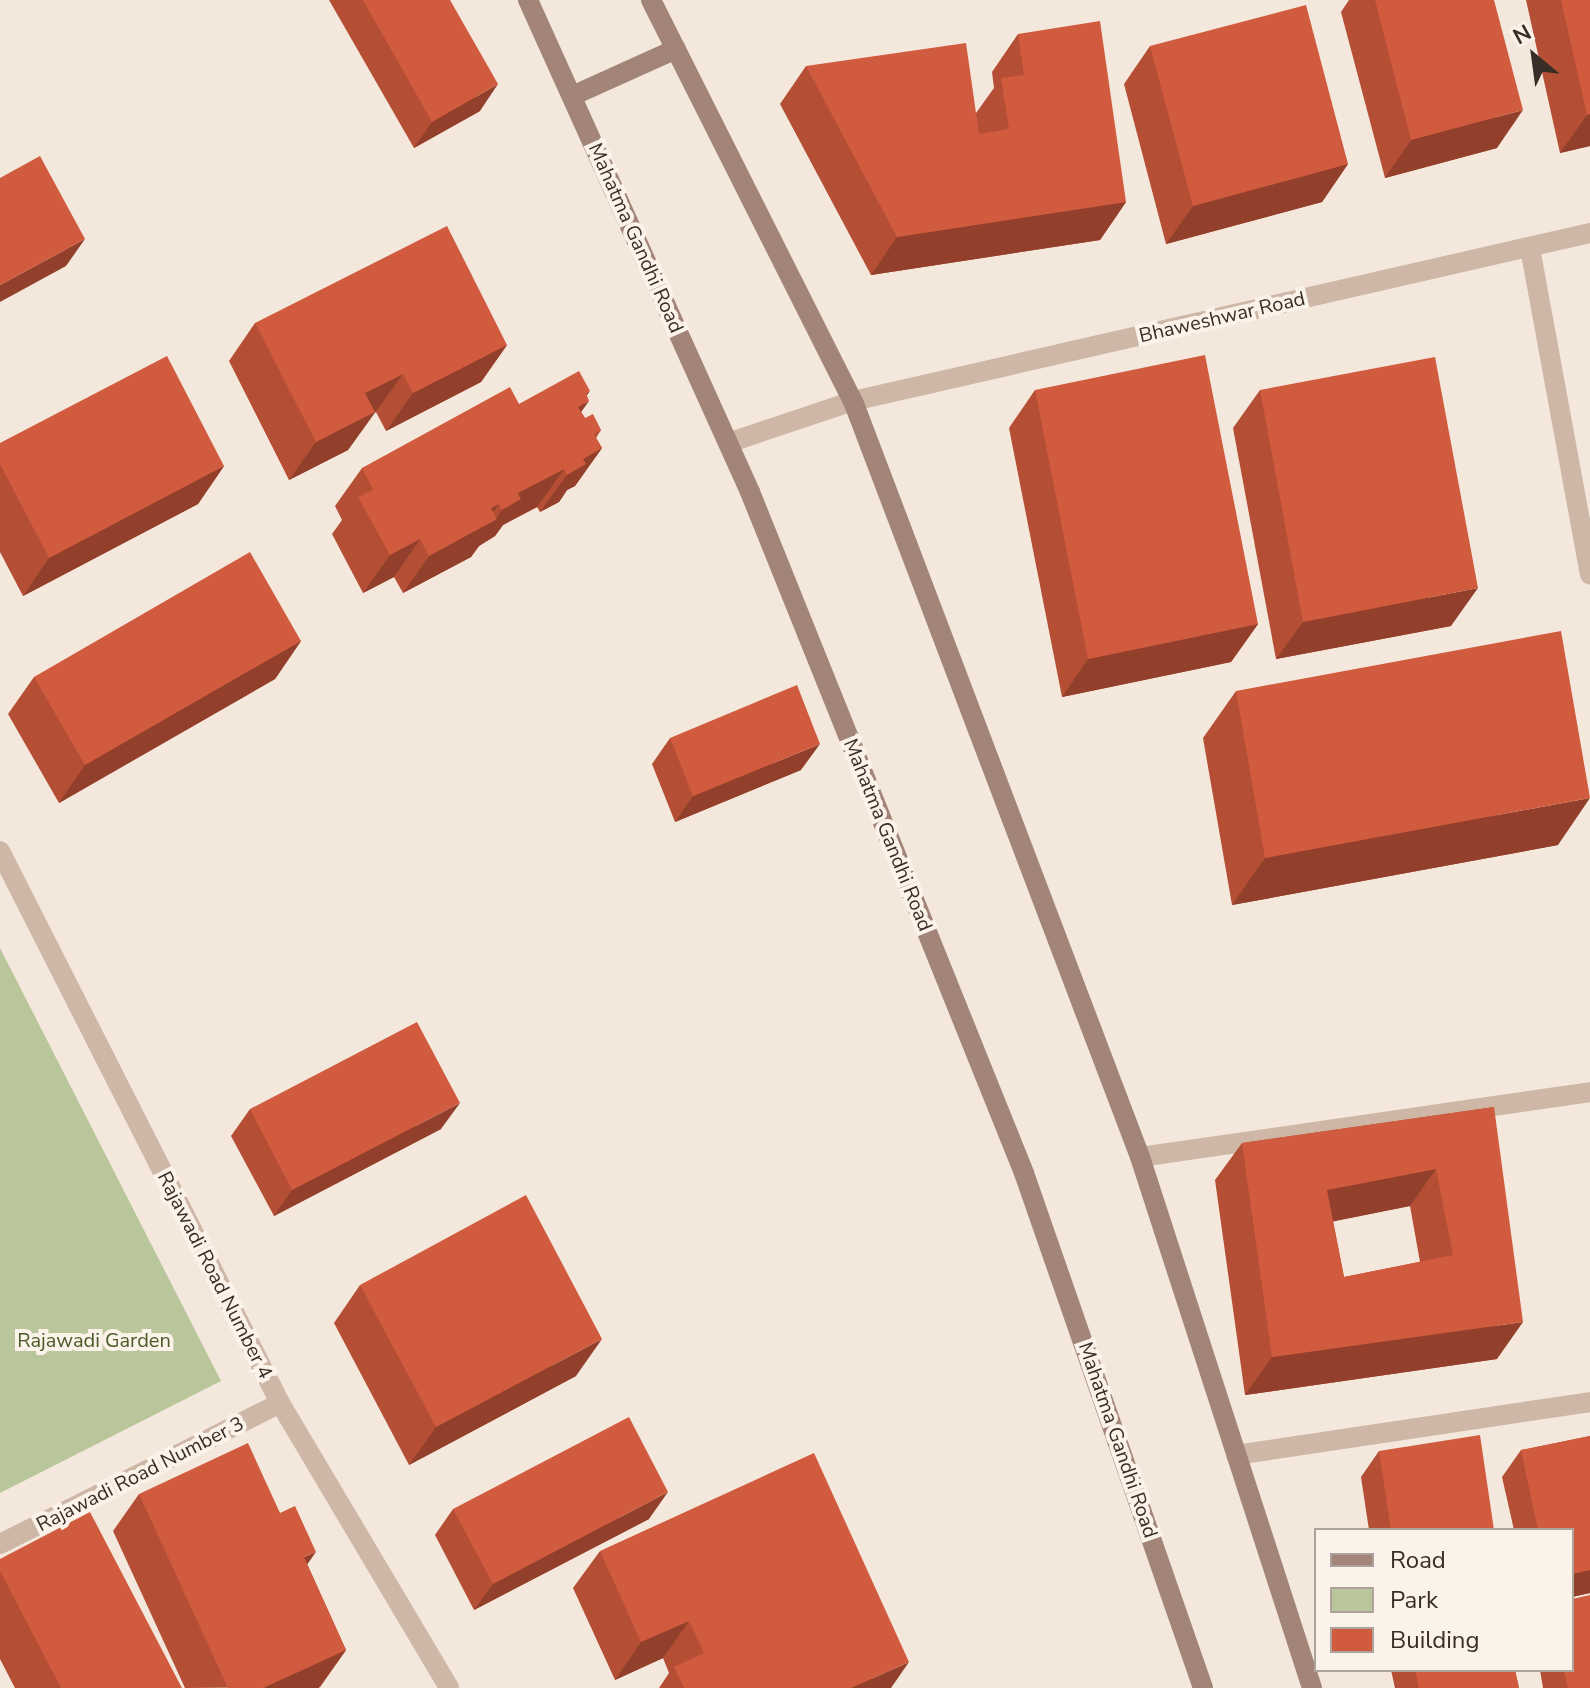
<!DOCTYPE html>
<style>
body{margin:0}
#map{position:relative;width:1590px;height:1688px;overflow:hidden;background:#f4e8dc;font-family:"Nunito Sans",sans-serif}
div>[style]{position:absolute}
.green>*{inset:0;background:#b9c59a}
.lane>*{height:20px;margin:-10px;padding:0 10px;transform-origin:10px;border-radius:10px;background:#ceb7a7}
.street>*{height:20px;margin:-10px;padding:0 10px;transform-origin:10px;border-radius:10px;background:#ceb7a7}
.secondary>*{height:20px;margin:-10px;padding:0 10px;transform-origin:10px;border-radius:10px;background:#a28578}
.wall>*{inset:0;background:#b44e35}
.shaded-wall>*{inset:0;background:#92402b}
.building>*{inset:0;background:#d15b3e}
span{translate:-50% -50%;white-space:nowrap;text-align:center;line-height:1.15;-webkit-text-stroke:8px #fbf2e9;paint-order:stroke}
.street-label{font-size:20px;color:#392d28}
.park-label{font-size:20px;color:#4b5a29}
.legend{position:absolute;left:1314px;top:1528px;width:260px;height:144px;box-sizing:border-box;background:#fbf2e9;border:2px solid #ada39c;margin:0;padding:10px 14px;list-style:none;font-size:24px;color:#392d28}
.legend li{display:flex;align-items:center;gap:16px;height:40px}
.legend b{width:40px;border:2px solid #ada39c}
.north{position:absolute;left:1494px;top:16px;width:80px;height:80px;-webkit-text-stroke:6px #fbf2e9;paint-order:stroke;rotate:331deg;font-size:22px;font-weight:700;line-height:32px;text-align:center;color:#392d28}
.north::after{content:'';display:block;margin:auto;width:28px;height:36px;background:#392d28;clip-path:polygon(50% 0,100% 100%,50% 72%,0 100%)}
</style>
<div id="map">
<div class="green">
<div style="clip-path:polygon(0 948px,221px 1381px,0 1493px)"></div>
</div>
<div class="lane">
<div style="left:1140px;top:1157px;width:455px;rotate:-8.2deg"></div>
<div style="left:1236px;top:1455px;width:358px;rotate:-8.5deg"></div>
</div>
<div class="street">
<div style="left:1530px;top:248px;width:332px;rotate:79.6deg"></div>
<div style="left:728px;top:443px;width:132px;rotate:-18.6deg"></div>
<div style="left:853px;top:401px;width:756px;rotate:-12.84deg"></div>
<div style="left:0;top:851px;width:619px;rotate:63.1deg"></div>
<div style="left:280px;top:1403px;width:331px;rotate:59.3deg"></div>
<div style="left:0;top:1544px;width:313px;rotate:-26.7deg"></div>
</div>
<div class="secondary">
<div style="left:528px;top:0;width:540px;rotate:65.71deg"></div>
<div style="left:750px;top:492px;width:734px;rotate:68.08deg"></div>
<div style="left:1024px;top:1173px;width:545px;rotate:70.83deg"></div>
<div style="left:651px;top:0;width:449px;rotate:63.3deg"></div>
<div style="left:853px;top:401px;width:809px;rotate:69.21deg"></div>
<div style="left:1140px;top:1157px;width:558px;rotate:72.05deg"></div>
<div style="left:572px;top:96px;width:114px;rotate:-24.3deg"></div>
</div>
<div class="wall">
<div style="clip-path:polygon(329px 0,450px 0,480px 111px,414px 148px)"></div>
<div style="clip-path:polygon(1349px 0,1494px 0,1497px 148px,1385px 178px,1341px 12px)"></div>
<div style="clip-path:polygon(1526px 0,1590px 0,1590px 146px,1560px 153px)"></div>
<div style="clip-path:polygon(1018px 34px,1126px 202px,1100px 240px,871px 275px,780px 104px,806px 66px,976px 113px,994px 88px,992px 72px)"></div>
<div style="clip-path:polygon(1150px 46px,1348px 164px,1322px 202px,1166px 244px,1124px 84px)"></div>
<div style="clip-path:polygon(255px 323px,507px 345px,481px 382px,386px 431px,376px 412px,374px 413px,348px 450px,289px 480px,229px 361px)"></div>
<div style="clip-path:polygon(1035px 390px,1258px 624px,1231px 662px,1062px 697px,1009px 428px)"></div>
<div style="clip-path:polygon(1260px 390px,1451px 626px,1276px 659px,1233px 428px)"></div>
<div style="clip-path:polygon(587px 396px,581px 412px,585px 418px,601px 430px,596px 438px,602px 448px,575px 486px,567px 490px,559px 502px,540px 512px,537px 507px,503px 525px,495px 536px,479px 546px,471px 557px,403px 593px,394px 577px,363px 593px,332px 534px,342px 520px,335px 506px,362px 468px,519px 404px)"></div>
<div style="clip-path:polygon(0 443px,224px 466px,198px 504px,23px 596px,0 552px)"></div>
<div style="clip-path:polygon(301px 641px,275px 679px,59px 803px,8px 714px,34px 677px)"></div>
<div style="clip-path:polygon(1236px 691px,1558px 845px,1232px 905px,1203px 738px)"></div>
<div style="clip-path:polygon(670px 738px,801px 770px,675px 822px,652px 764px)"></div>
<div style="clip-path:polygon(evenodd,1494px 1107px,1497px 1359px,1245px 1395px,1215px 1180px,1242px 1143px,1494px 1107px,1410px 1206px,1420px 1262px,1344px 1277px,1333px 1221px,1410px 1206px)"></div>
<div style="clip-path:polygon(250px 1109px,441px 1129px,274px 1216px,231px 1136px)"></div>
<div style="clip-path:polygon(360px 1285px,576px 1376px,409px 1465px,334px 1323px)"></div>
<div style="clip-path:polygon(1590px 1436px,1590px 1593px,1572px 1597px,1572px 1530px,1514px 1530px,1502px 1477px,1521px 1450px)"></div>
<div style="clip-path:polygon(1379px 1451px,1494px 1530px,1369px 1530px,1361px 1477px)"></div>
<div style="clip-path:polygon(139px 1494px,280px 1513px,307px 1564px,346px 1650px,320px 1687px,185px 1688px,113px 1531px)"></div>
<div style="clip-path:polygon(453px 1509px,649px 1519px,474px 1610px,435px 1535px)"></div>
<div style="clip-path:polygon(600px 1551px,891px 1688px,659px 1688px,669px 1673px,663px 1658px,615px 1680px,573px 1588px)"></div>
<div style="clip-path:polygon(0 1559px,182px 1688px,15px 1688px,0 1659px)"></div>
<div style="clip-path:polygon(1391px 1670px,1515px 1670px,1519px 1688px,1395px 1688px)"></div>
<div style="clip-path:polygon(1540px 1670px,1572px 1670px,1590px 1688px,1543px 1688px)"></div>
</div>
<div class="shaded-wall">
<div style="clip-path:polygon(498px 84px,480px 111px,414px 148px,432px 122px)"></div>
<div style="clip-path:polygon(1523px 110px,1497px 148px,1385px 178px,1411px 140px)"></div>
<div style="clip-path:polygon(1590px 114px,1590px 146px,1560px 153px,1587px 115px)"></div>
<div style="clip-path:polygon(1348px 164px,1322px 202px,1166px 244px,1193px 206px)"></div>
<div style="clip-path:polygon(1126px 202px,1100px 240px,871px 275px,897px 237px)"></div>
<div style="clip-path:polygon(85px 239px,66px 266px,0 302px,0 285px)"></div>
<div style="clip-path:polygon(507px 345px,481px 382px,386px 431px,413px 393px)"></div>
<div style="clip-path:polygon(403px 374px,348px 450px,289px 480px,316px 442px,365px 393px)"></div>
<div style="clip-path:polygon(590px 391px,579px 406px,589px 401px,562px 439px,586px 393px)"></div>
<div style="clip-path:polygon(602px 448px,575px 486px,567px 490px,559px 502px,540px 512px,567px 475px,583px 459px)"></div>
<div style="clip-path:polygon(224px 466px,198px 504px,23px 596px,49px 558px)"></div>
<div style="clip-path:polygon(564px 469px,537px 507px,503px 525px,495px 536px,479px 546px,471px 557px,403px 593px,429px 556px,491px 508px,499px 504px,483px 527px,494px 521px,502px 510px,518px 493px)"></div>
<div style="clip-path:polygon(420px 539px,394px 577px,363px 593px,390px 555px)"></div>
<div style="clip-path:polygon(1478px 588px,1451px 626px,1276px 659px,1303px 622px)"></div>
<div style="clip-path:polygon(1258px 624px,1231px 662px,1062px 697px,1088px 659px)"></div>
<div style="clip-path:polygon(301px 641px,275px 679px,59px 803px,85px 765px)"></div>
<div style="clip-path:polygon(820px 744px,801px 770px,675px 822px,693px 796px)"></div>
<div style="clip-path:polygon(1590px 798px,1558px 845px,1232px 905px,1265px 858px)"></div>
<div style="clip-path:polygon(460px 1103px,441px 1129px,274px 1216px,292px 1190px)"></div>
<div style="clip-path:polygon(1436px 1169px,1410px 1206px,1301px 1228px,1327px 1190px)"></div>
<div style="clip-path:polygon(1523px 1322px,1497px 1359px,1245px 1395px,1272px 1357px)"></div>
<div style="clip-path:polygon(602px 1339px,576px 1376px,409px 1465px,436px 1427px)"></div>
<div style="clip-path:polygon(668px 1492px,649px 1519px,474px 1610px,493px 1584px)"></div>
<div style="clip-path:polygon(316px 1552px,289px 1590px,304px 1557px)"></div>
<div style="clip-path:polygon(1590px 1570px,1590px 1593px,1572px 1597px,1572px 1574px)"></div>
<div style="clip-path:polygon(689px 1621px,663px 1658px,615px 1680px,641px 1642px)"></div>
<div style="clip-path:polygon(346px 1650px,319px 1688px,263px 1688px)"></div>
<div style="clip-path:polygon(909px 1662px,891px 1688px,851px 1688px)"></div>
</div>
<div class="building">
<div style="clip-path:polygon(363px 0,450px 0,498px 84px,432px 122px)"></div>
<div style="clip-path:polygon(1375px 0,1494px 0,1523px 110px,1411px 140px)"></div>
<div style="clip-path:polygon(1561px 0,1590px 0,1590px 114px,1587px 115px)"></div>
<div style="clip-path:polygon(1306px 5px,1348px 164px,1193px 206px,1150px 46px)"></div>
<div style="clip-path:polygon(1100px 21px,1126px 202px,897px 237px,806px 66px,966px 43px,979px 134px,1009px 129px,1001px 78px,1024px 75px,1018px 34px)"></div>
<div style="clip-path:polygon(40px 156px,85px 239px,0 285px,0 178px)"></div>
<div style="clip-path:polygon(447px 226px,507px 345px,413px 393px,403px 374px,365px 393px,375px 412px,316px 442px,255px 323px)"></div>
<div style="clip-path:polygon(1205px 355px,1258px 624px,1088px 659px,1035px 390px)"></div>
<div style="clip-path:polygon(167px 356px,224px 466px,49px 558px,0 464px,0 443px)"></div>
<div style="clip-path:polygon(1435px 357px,1478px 588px,1303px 622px,1260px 390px)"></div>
<div style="clip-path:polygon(579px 371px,590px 391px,586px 393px,589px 401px,578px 407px,585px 418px,593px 414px,601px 430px,594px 434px,602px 448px,583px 459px,586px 464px,567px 475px,564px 469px,518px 493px,521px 499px,502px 510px,499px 504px,491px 508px,497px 519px,429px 556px,420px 539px,390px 555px,358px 497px,373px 490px,362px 468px,510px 387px,519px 404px)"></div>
<div style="clip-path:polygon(250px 552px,301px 641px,85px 765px,34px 677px)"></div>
<div style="clip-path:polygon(1561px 631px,1590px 798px,1265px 858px,1236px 691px)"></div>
<div style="clip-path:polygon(797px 685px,820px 744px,693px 796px,670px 738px)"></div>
<div style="clip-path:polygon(417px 1022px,460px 1103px,292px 1190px,250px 1109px)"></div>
<div style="clip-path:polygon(evenodd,1494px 1107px,1523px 1322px,1272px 1357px,1242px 1143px,1494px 1107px,1436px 1169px,1453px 1255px,1344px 1277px,1327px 1190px,1436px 1169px)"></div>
<div style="clip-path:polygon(526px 1195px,602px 1339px,436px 1427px,360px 1285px)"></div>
<div style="clip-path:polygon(629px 1417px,668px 1492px,493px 1584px,453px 1509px)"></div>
<div style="clip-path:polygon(1480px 1435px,1494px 1530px,1391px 1530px,1379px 1451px)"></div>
<div style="clip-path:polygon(1590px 1436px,1590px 1570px,1572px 1574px,1572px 1530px,1538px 1530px,1521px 1450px)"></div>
<div style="clip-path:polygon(248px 1443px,280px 1513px,295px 1506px,316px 1552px,304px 1557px,346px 1650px,263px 1688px,228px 1688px,139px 1494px)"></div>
<div style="clip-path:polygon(814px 1453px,909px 1662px,851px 1688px,684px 1688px,674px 1667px,704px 1653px,689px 1621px,641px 1642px,600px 1551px)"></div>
<div style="clip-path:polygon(90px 1512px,182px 1688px,61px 1688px,0 1571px,0 1559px)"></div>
<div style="clip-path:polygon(1590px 1595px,1590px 1688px,1568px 1688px,1564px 1670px,1572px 1670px,1572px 1599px)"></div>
<div style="clip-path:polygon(1415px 1670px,1515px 1670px,1519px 1688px,1419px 1688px)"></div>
</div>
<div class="street-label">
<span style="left:636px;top:238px;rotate:66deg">Mahatma Gandhi Road</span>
<span style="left:1222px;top:317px;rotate:-13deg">Bhaweshwar Road</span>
<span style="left:888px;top:835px;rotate:68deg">Mahatma Gandhi Road</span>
<span style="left:215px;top:1275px;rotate:63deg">Rajawadi Road Number 4</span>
<span style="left:1118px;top:1440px;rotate:71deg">Mahatma Gandhi Road</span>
<span style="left:140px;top:1474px;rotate:-27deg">Rajawadi Road Number 3</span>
</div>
<div class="park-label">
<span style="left:94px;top:1340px">Rajawadi Garden</span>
</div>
<ul class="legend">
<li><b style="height:10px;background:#a28578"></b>Road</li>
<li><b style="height:22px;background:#b9c59a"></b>Park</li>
<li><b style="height:22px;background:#d15b3e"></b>Building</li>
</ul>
<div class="north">N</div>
</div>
